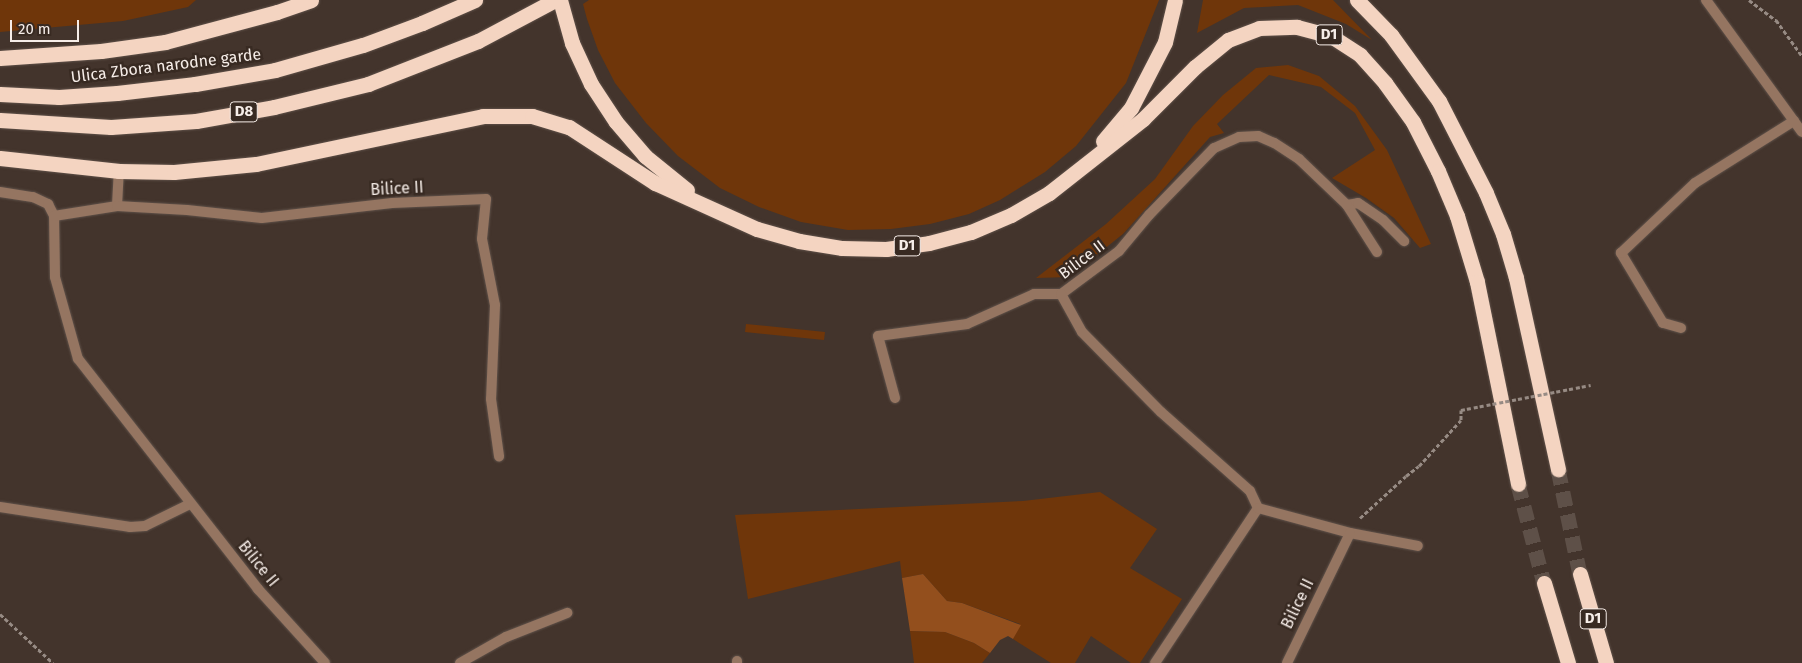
<!DOCTYPE html>
<style>
body{margin:0}
#map{position:relative;width:1802px;height:663px;overflow:hidden;background:#43342c;font-family:"Fira Sans",sans-serif}
div>[style]{position:absolute}
.green>*{inset:0;background:#6f360a}
.forest>*{inset:0;background:#934f1d}
.highway-tunnel>*{height:15px;margin-top:-7.5px;transform-origin:0;background:repeating-linear-gradient(90deg,#5e5048 0 15px,transparent 0 23px)}
.path>*{height:3px;margin-top:-1.5px;transform-origin:0;background:repeating-linear-gradient(90deg,#978b84 0 4px,transparent 0 6.5px)}
.roads{filter:drop-shadow(0 0 1px #60524a) drop-shadow(0 0 1px #60524a)}
.lane>*{height:10px;margin:-5px;padding:0 5px;transform-origin:5px;border-radius:5px;background:#957561}
.street>*{height:10px;margin:-5px;padding:0 5px;transform-origin:5px;border-radius:5px;background:#957561}
.highway>*{height:15px;margin:-7.5px;padding:0 7.5px;transform-origin:7.5px;border-radius:7.5px;background:#f4d4c1}
.path-bridge>*{height:3px;margin-top:-1.5px;transform-origin:0;background:repeating-linear-gradient(90deg,#978b84 0 4px,transparent 0 6.5px)}
span{translate:-50% -50%;white-space:nowrap;text-align:center;line-height:1.15;-webkit-text-stroke:5px #382a22;paint-order:stroke}
.shield-label span{padding:1px 4px;background:#382a22;border:1px solid;border-radius:4px;-webkit-text-stroke-width:0}
.shield-label{font-size:15px;color:#f6ede8;font-weight:700}
.street-label{font-size:16px;color:#f6ede8}
.scale{position:absolute;left:10px;top:20px;width:69px;height:22px;box-sizing:border-box;border:2px solid #f6ede8;border-top:0;padding-left:6px;font-size:15px;line-height:18px;white-space:nowrap;color:#f6ede8;-webkit-text-stroke:4px #382a22;paint-order:stroke}
</style>
<div id="map">
<div class="green">
<div style="clip-path:polygon(0 0,196px 0,188px 7px,123px 21px,0 32px)"></div>
<div style="clip-path:polygon(589px 0,1159px 0,1126px 83px,1076px 146px,1045px 172px,1000px 200px,969px 214px,930px 224px,891px 229px,848px 230px,801px 222px,759px 207px,720px 188px,678px 156px,646px 123px,615px 83px,598px 50px,587px 19px,583px 4px)"></div>
<div style="clip-path:polygon(1203px 0,1333px 0,1372px 40px,1346px 24px,1298px 5px,1244px 8px,1197px 33px)"></div>
<div style="clip-path:polygon(1288px 65px,1319px 76px,1355px 106px,1387px 150px,1431px 244px,1420px 248px,1394px 218px,1366px 198px,1332px 178px,1375px 150px,1355px 113px,1321px 87px,1269px 75px,1217px 124px,1224px 133px,1210px 137px,1123px 234px,1069px 277px,1036px 278px,1106px 224px,1155px 179px,1193px 126px,1223px 95px,1256px 68px)"></div>
<div style="clip-path:polygon(746px 324px,825px 332px,824px 340px,745px 332px)"></div>
<div style="clip-path:polygon(1100px 492px,1157px 529px,1130px 568px,1182px 599px,1140px 663px,1131px 663px,1091px 636px,1075px 663px,1051px 663px,1013px 639px,1020px 624px,962px 603px,947px 601px,923px 574px,902px 578px,900px 561px,748px 599px,735px 515px,1023px 501px)"></div>
<div style="clip-path:polygon(910px 631px,945px 632px,974px 643px,990px 653px,982px 663px,914px 663px)"></div>
</div>
<div class="forest">
<div style="clip-path:polygon(923px 574px,947px 601px,962px 603px,1021px 625px,1013px 639px,1008px 636px,1000px 640px,990px 653px,974px 643px,945px 632px,910px 631px,902px 578px)"></div>
</div>
<div class="highway-tunnel">
<div style="left:1558px;top:469px;width:107px;rotate:78.2deg"></div>
<div style="left:1518px;top:484px;width:102px;rotate:75.3deg"></div>
</div>
<div class="path">
<div style="left:1749px;top:0;width:34px;rotate:37deg"></div>
<div style="left:1776px;top:20px;width:44px;rotate:54.2deg"></div>
<div style="left:1360px;top:518px;width:62px;rotate:-42.4deg"></div>
<div style="left:1406px;top:476px;width:16px;rotate:-38deg"></div>
<div style="left:1419px;top:466px;width:62px;rotate:-47.6deg"></div>
<div style="left:1461px;top:420px;width:10px;rotate:-90deg"></div>
<div style="left:0;top:614px;width:72px;rotate:42.8deg"></div>
</div>
<div class="roads">
<div class="lane">
<div style="left:1347px;top:205px;width:11px;rotate:-10deg"></div>
<div style="left:1358px;top:203px;width:30px;rotate:34deg"></div>
<div style="left:1383px;top:220px;width:30px;rotate:45deg"></div>
<div style="left:1681px;top:328px;width:19px;rotate:-164deg"></div>
<div style="left:1663px;top:323px;width:82px;rotate:-121deg"></div>
<div style="left:1621px;top:253px;width:102px;rotate:-43.4deg"></div>
<div style="left:1695px;top:183px;width:117px;rotate:-32.1deg"></div>
<div style="left:895px;top:398px;width:64px;rotate:-105.3deg"></div>
<div style="left:878px;top:336px;width:90px;rotate:-7.7deg"></div>
<div style="left:967px;top:324px;width:73px;rotate:-24.1deg"></div>
<div style="left:1034px;top:294px;width:27px"></div>
<div style="left:0;top:507px;width:132px;rotate:8.7deg"></div>
<div style="left:130px;top:527px;width:15px;rotate:-4deg"></div>
<div style="left:145px;top:526px;width:50px;rotate:-26.1deg"></div>
<div style="left:737px;top:661px;width:2px;rotate:90deg"></div>
<div style="left:460px;top:663px;width:53px;rotate:-29.5deg"></div>
<div style="left:506px;top:637px;width:66px;rotate:-21.5deg"></div>
<div style="left:1155px;top:663px;width:186px;rotate:-56.4deg"></div>
</div>
<div class="street">
<div style="left:1706px;top:0;width:163px;rotate:54deg"></div>
<div style="left:0;top:192px;width:33px;rotate:9deg"></div>
<div style="left:33px;top:197px;width:17px;rotate:25deg"></div>
<div style="left:48px;top:204px;width:13px;rotate:63deg"></div>
<div style="left:117px;top:206px;width:35px;rotate:-87deg"></div>
<div style="left:1377px;top:252px;width:56px;rotate:-122.6deg"></div>
<div style="left:1347px;top:205px;width:66px;rotate:-136.2deg"></div>
<div style="left:1299px;top:159px;width:30px;rotate:-147deg"></div>
<div style="left:1274px;top:143px;width:17px;rotate:-156deg"></div>
<div style="left:1258px;top:136px;width:19px;rotate:177deg"></div>
<div style="left:1239px;top:137px;width:27px;rotate:156deg"></div>
<div style="left:1214px;top:148px;width:93px;rotate:134.1deg"></div>
<div style="left:1149px;top:215px;width:47px;rotate:129.8deg"></div>
<div style="left:1119px;top:251px;width:72px;rotate:143.4deg"></div>
<div style="left:1061px;top:294px;width:43px;rotate:61.1deg"></div>
<div style="left:1082px;top:332px;width:112px;rotate:45.4deg"></div>
<div style="left:1161px;top:412px;width:119px;rotate:41.6deg"></div>
<div style="left:1250px;top:491px;width:19px;rotate:65deg"></div>
<div style="left:1258px;top:508px;width:95px;rotate:15.2deg"></div>
<div style="left:1350px;top:533px;width:69px;rotate:10.8deg"></div>
<div style="left:325px;top:663px;width:100px;rotate:-132.2deg"></div>
<div style="left:258px;top:589px;width:292px;rotate:-128deg"></div>
<div style="left:78px;top:359px;width:85px;rotate:-105.7deg"></div>
<div style="left:55px;top:277px;width:61px;rotate:-90.9deg"></div>
<div style="left:54px;top:216px;width:64px;rotate:-9deg"></div>
<div style="left:117px;top:206px;width:70px;rotate:3.3deg"></div>
<div style="left:187px;top:210px;width:75px;rotate:6.1deg"></div>
<div style="left:262px;top:218px;width:131px;rotate:-6.6deg"></div>
<div style="left:392px;top:203px;width:94px;rotate:-2.4deg"></div>
<div style="left:486px;top:199px;width:40px;rotate:95.7deg"></div>
<div style="left:482px;top:239px;width:67px;rotate:78.9deg"></div>
<div style="left:495px;top:305px;width:94px;rotate:92.4deg"></div>
<div style="left:491px;top:399px;width:58px;rotate:82deg"></div>
<div style="left:1287px;top:663px;width:144px;rotate:-64.1deg"></div>
</div>
<div class="highway">
<div style="left:560px;top:0;width:45px;rotate:74.4deg"></div>
<div style="left:572px;top:43px;width:45px;rotate:65.1deg"></div>
<div style="left:591px;top:84px;width:45px;rotate:56.7deg"></div>
<div style="left:616px;top:122px;width:45px;rotate:49.5deg"></div>
<div style="left:645px;top:156px;width:54px;rotate:39deg"></div>
<div style="left:1357px;top:0;width:49px;rotate:45.8deg"></div>
<div style="left:1391px;top:35px;width:82px;rotate:54deg"></div>
<div style="left:1439px;top:101px;width:103px;rotate:62.9deg"></div>
<div style="left:1486px;top:193px;width:44px;rotate:67.5deg"></div>
<div style="left:1503px;top:234px;width:46px;rotate:73.5deg"></div>
<div style="left:1516px;top:278px;width:196px;rotate:77.6deg"></div>
<div style="left:0;top:58px;width:101px;rotate:-4deg"></div>
<div style="left:101px;top:51px;width:65px;rotate:-8deg"></div>
<div style="left:165px;top:42px;width:116px;rotate:-15deg"></div>
<div style="left:277px;top:12px;width:36px;rotate:-19deg"></div>
<div style="left:0;top:94px;width:59px;rotate:2.9deg"></div>
<div style="left:59px;top:97px;width:58px;rotate:-3.9deg"></div>
<div style="left:117px;top:93px;width:79px;rotate:-6.6deg"></div>
<div style="left:195px;top:84px;width:81px;rotate:-9.9deg"></div>
<div style="left:275px;top:70px;width:91px;rotate:-15.9deg"></div>
<div style="left:363px;top:45px;width:63px;rotate:-20.4deg"></div>
<div style="left:422px;top:23px;width:58px;rotate:-23.5deg"></div>
<div style="left:0;top:120px;width:111px;rotate:3.6deg"></div>
<div style="left:111px;top:127px;width:85px;rotate:-4deg"></div>
<div style="left:196px;top:121px;width:79px;rotate:-10.2deg"></div>
<div style="left:274px;top:107px;width:97px;rotate:-13.7deg"></div>
<div style="left:368px;top:84px;width:118px;rotate:-21.4deg"></div>
<div style="left:478px;top:41px;width:87px;rotate:-28deg"></div>
<div style="left:1103px;top:141px;width:43px;rotate:-49.7deg"></div>
<div style="left:1131px;top:108px;width:74px;rotate:-62.7deg"></div>
<div style="left:1165px;top:42px;width:43px;rotate:-76.6deg"></div>
<div style="left:0;top:158px;width:120px;rotate:6.2deg"></div>
<div style="left:119px;top:171px;width:55px;rotate:1deg"></div>
<div style="left:174px;top:172px;width:82px;rotate:-5.6deg"></div>
<div style="left:256px;top:164px;width:232px;rotate:-11.9deg"></div>
<div style="left:483px;top:116px;width:49px"></div>
<div style="left:532px;top:116px;width:39px;rotate:17deg"></div>
<div style="left:569px;top:127px;width:103px;rotate:33.1deg"></div>
<div style="left:655px;top:183px;width:112px;rotate:24.3deg"></div>
<div style="left:757px;top:229px;width:44px;rotate:15.9deg"></div>
<div style="left:799px;top:241px;width:44px;rotate:9.2deg"></div>
<div style="left:842px;top:248px;width:44px;rotate:1.3deg"></div>
<div style="left:886px;top:249px;width:43px;rotate:-7.9deg"></div>
<div style="left:929px;top:243px;width:43px;rotate:-14.7deg"></div>
<div style="left:971px;top:232px;width:43px;rotate:-23deg"></div>
<div style="left:1011px;top:215px;width:44px;rotate:-30.1deg"></div>
<div style="left:1049px;top:193px;width:120px;rotate:-38.2deg"></div>
<div style="left:1143px;top:119px;width:74px;rotate:-45deg"></div>
<div style="left:1195px;top:67px;width:43px;rotate:-39.3deg"></div>
<div style="left:1228px;top:40px;width:33px;rotate:-21deg"></div>
<div style="left:1259px;top:28px;width:38px;rotate:-2deg"></div>
<div style="left:1297px;top:27px;width:35px;rotate:15deg"></div>
<div style="left:1331px;top:36px;width:35px;rotate:33deg"></div>
<div style="left:1360px;top:55px;width:38px;rotate:48deg"></div>
<div style="left:1385px;top:83px;width:48px;rotate:54.3deg"></div>
<div style="left:1413px;top:122px;width:55px;rotate:63deg"></div>
<div style="left:1438px;top:171px;width:49px;rotate:67.1deg"></div>
<div style="left:1457px;top:216px;width:69px;rotate:73.1deg"></div>
<div style="left:1477px;top:282px;width:206px;rotate:78.5deg"></div>
<div style="left:1580px;top:574px;width:93px;rotate:73.7deg"></div>
<div style="left:1544px;top:583px;width:84px;rotate:73.3deg"></div>
</div>
</div>
<div class="path-bridge">
<div style="left:1461px;top:410px;width:132px;rotate:-10.9deg"></div>
</div>
<div class="shield-label">
<span style="left:1329px;top:35px">D1</span>
<span style="left:244px;top:112px">D8</span>
<span style="left:907px;top:246px">D1</span>
<span style="left:1593px;top:619px">D1</span>
</div>
<div class="street-label">
<span style="left:166px;top:66px;rotate:-7deg">Ulica Zbora narodne garde</span>
<span style="left:397px;top:189px;rotate:-3deg">Bilice II</span>
<span style="left:1082px;top:260px;rotate:-37deg">Bilice II</span>
<span style="left:258px;top:564px;rotate:51deg">Bilice II</span>
<span style="left:1298px;top:604px;rotate:-64deg">Bilice II</span>
</div>
<div class="scale">20 m</div>
</div>
